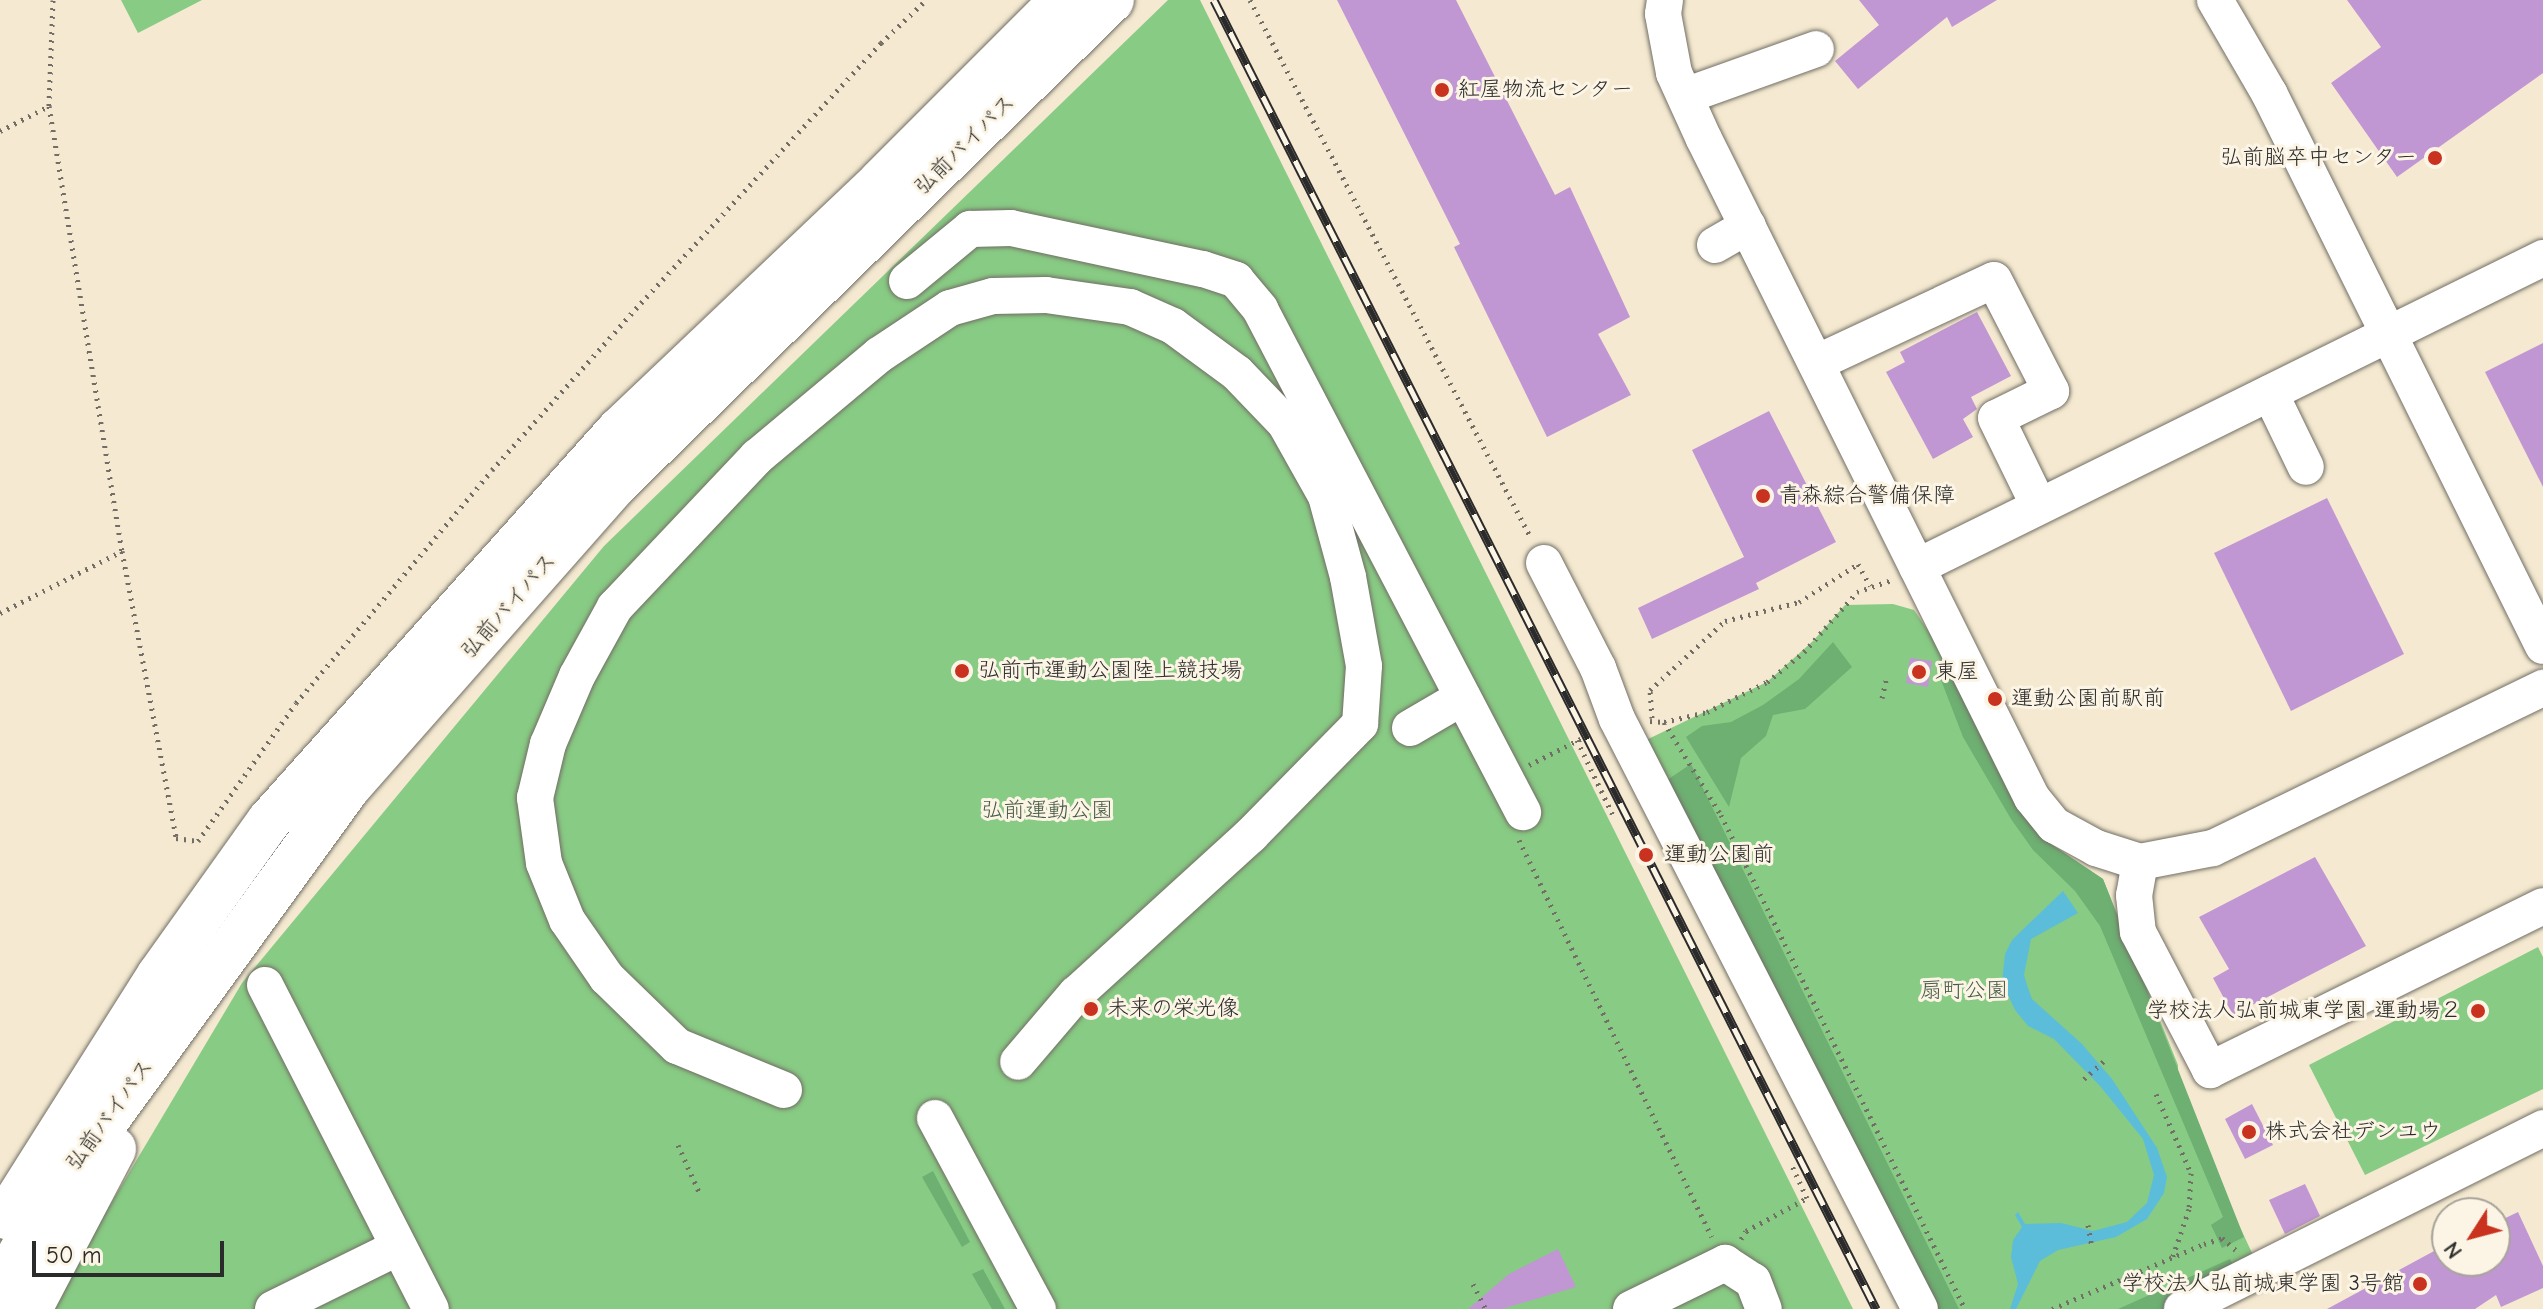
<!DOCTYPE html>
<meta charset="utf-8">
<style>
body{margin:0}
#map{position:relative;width:2543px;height:1309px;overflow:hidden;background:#f5ead1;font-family:"Comic Neue","Klee One",sans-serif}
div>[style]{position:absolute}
.green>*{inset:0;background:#88cb84}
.forest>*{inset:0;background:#6eaf72}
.water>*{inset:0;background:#5bbdd9}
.building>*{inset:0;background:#c097d3}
.path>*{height:5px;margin-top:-2.5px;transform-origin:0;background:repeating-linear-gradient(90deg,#726e65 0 2px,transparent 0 8px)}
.roads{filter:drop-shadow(0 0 2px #726e65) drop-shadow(0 0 2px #726e65)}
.minor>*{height:36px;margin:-18px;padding:0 18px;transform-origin:18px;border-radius:18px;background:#fff}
.highway>*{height:44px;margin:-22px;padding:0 22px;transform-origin:22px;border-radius:22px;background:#fff}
.rail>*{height:9px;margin-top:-4.5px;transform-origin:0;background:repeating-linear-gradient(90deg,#fcf5e5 0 18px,#2b2b2b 0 36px);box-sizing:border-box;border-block:2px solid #2b2b2b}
.dots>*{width:22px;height:22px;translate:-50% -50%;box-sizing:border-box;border:4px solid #fcf5e5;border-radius:50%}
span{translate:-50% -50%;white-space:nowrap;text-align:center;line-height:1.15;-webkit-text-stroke:6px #fcf5e5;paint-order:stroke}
.poi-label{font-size:22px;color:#2b2b2b}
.left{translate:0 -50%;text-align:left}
.right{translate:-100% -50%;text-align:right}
.street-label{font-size:22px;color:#2b2b2b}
.park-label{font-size:22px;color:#475b46}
.north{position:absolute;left:2431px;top:1197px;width:80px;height:80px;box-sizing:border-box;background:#fcf5e5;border:2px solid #a8a49b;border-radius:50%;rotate:234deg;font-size:22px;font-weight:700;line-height:32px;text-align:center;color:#2b2b2b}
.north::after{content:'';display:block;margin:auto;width:28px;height:36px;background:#c8321e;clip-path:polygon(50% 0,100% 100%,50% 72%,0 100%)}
.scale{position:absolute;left:32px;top:1241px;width:192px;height:36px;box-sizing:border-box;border:4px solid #2b2b2b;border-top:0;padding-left:10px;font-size:24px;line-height:28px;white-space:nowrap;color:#2b2b2b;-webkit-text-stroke:6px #fcf5e5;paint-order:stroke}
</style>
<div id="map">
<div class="green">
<div style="clip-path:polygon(121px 0,202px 0,138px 33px)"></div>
<div style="clip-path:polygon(1168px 0,1200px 0,1853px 1309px,48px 1309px,242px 983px,604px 546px)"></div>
<div style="clip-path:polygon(1893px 604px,1914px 610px,1956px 672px,1988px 747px,2039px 836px,2103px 879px,2178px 1065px,2178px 1095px,2260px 1270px,2175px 1309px,1934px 1309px,1644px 741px,1767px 682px,1813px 641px,1845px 605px)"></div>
<div style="clip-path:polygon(2538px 947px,2543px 957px,2543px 1089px,2365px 1175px,2309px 1065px)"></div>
</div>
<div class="forest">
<div style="clip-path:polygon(1833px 642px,1852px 667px,1805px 709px,1773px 715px,1766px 736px,1741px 758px,1729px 807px,1686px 737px,1702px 726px,1731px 722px,1763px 705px,1799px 679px)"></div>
<div style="clip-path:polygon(1956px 672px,1988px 747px,2039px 836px,2103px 879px,2244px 1237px,2222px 1248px,2211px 1225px,2223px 1217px,2100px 926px,2075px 891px,2033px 850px,2011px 819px,1963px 737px,1941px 680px)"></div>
<div style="clip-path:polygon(1691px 764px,1959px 1309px,1933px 1309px,1664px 782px)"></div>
<div style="clip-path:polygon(933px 1171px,970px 1242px,962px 1247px,922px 1177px)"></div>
<div style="clip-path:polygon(2230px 1259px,2240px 1280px,2176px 1309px,2118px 1309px)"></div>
<div style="clip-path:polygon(983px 1269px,1005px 1309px,992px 1309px,972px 1274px)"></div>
</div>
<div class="water">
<div style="clip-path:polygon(2063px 891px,2078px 913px,2031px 939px,2024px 975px,2028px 988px,2032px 999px,2082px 1044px,2112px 1079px,2157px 1148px,2167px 1177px,2164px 1193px,2147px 1219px,2116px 1237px,2058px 1250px,2040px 1261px,2016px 1309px,2010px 1309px,2018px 1284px,2011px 1257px,2013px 1240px,2022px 1227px,2015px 1215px,2018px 1212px,2025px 1224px,2061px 1223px,2093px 1231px,2127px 1222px,2147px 1203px,2154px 1175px,2143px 1139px,2100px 1086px,2054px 1039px,2028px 1026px,2015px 1010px,2002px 982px,2005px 954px,2012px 940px)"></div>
</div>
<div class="building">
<div style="clip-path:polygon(1337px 0,1456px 0,1555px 195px,1570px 187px,1630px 317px,1598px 334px,1631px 395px,1547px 437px,1454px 247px,1460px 244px)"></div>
<div style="clip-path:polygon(1859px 0,1997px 0,1952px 27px,1947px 17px,1858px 89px,1835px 61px,1879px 25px)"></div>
<div style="clip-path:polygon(2347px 0,2543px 0,2543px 73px,2397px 177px,2331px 83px,2381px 47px)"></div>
<div style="clip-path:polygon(1977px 312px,2011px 376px,1971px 397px,1977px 409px,1963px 419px,1973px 437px,1933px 459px,1886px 372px,1905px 362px,1900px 352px)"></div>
<div style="clip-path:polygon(2543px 343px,2543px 487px,2485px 372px)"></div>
<div style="clip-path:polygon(1769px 411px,1836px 542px,1756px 583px,1759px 589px,1652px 639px,1638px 608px,1744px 557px,1692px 450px)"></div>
<div style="clip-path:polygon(2327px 498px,2404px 654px,2291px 711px,2214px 553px)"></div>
<div style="clip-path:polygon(1910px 658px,1932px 661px,1928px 687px,1906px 683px)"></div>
<div style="clip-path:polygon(2315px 857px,2366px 946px,2233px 1015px,2213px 978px,2229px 969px,2199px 917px)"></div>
<div style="clip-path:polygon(2252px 1104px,2273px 1145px,2245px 1159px,2225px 1119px)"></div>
<div style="clip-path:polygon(2305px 1184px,2320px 1216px,2285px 1234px,2269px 1200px)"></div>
<div style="clip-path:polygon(2518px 1212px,2543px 1266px,2543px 1288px,2501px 1307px,2496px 1295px,2475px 1309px,2327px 1309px,2447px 1244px,2447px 1261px,2495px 1261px,2495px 1223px)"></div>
<div style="clip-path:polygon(1558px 1249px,1576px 1287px,1502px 1309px,1468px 1309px,1509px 1274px)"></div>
</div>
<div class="path">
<div style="left:53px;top:0;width:106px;rotate:92.2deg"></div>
<div style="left:49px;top:106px;width:451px;rotate:80.7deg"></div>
<div style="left:122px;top:551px;width:292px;rotate:79.3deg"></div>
<div style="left:176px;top:838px;width:22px;rotate:8deg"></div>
<div style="left:198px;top:841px;width:169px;rotate:-54.6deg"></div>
<div style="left:296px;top:703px;width:304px;rotate:-49.9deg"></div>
<div style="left:492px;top:470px;width:224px;rotate:-48.3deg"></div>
<div style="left:641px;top:303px;width:354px;rotate:-47.3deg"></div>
<div style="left:881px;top:43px;width:62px;rotate:-43.7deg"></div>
<div style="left:1250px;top:0;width:607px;rotate:62.42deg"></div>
<div style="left:0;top:131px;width:55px;rotate:-27deg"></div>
<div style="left:0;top:613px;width:137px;rotate:-26.9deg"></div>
<div style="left:1882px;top:698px;width:22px;rotate:-77deg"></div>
<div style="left:1652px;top:718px;width:28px;rotate:-94deg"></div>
<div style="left:1650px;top:690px;width:102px;rotate:-42.6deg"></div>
<div style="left:1725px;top:621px;width:76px;rotate:-14.4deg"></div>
<div style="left:1799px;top:602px;width:70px;rotate:-32.8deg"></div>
<div style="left:1858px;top:564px;width:25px;rotate:61deg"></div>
<div style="left:1650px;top:721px;width:14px;rotate:4deg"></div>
<div style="left:1664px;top:722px;width:44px;rotate:-13.1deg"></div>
<div style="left:1707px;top:712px;width:67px;rotate:-26.6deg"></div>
<div style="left:1767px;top:682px;width:48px;rotate:-39deg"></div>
<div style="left:1804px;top:652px;width:80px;rotate:-48.5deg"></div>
<div style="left:1857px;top:592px;width:37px;rotate:-19deg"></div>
<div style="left:1664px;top:722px;width:109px;rotate:58.5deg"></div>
<div style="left:1721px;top:815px;width:551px;rotate:63.71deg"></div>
<div style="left:1577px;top:740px;width:83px;rotate:64.4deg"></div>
<div style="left:1529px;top:765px;width:71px;rotate:-26.9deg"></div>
<div style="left:1519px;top:840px;width:441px;rotate:64.1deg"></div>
<div style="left:2084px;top:1079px;width:27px;rotate:-42deg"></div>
<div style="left:2156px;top:1094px;width:86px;rotate:66.1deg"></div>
<div style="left:2191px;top:1173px;width:36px;rotate:93deg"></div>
<div style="left:2189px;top:1209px;width:50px;rotate:108.8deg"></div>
<div style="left:678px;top:1145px;width:54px;rotate:65.8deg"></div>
<div style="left:2088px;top:1225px;width:23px;rotate:80deg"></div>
<div style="left:1741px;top:1239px;width:9px;rotate:-58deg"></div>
<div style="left:1746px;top:1231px;width:69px;rotate:-28.4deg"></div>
<div style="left:1807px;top:1198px;width:38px;rotate:-115deg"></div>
<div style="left:1473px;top:1284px;width:28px;rotate:63deg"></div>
<div style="left:2052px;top:1309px;width:165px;rotate:-23.2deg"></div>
<div style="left:2204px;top:1244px;width:19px;rotate:-18deg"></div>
<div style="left:2222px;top:1238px;width:18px;rotate:41deg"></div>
</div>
<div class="roads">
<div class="minor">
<div style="left:1665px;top:0;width:14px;rotate:98deg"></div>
<div style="left:1663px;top:14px;width:60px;rotate:79.4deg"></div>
<div style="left:1674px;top:73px;width:72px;rotate:65.6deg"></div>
<div style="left:1704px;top:139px;width:736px;rotate:63.54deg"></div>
<div style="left:2032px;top:798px;width:35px;rotate:51deg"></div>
<div style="left:2054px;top:825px;width:48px;rotate:28.7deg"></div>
<div style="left:2096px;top:848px;width:46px;rotate:17.7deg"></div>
<div style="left:2140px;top:862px;width:74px;rotate:-10.9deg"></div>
<div style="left:2213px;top:848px;width:367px;rotate:-25.9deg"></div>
<div style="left:2215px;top:0;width:108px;rotate:59.9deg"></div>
<div style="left:2269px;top:93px;width:617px;rotate:63.64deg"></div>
<div style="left:1685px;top:96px;width:139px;rotate:-19.7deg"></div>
<div style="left:1715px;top:245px;width:38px;rotate:-30deg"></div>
<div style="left:907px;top:281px;width:82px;rotate:-39.5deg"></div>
<div style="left:970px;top:229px;width:41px;rotate:-1.4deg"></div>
<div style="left:1011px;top:228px;width:196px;rotate:12.1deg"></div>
<div style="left:1203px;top:269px;width:35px;rotate:18deg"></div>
<div style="left:1236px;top:280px;width:38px;rotate:50deg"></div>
<div style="left:1260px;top:309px;width:568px;rotate:62.4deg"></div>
<div style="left:1816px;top:363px;width:196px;rotate:-25deg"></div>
<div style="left:1994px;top:280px;width:125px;rotate:62.8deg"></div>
<div style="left:2051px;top:391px;width:61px;rotate:153.9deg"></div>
<div style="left:1996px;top:418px;width:98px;rotate:64deg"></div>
<div style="left:2270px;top:393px;width:82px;rotate:64.1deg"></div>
<div style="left:1544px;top:563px;width:118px;rotate:62.8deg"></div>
<div style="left:1598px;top:668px;width:54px;rotate:69.6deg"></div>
<div style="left:1617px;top:719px;width:663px;rotate:62.82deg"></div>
<div style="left:1917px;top:567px;width:698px;rotate:-26.27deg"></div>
<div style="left:1410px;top:728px;width:61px;rotate:-30.3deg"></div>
<div style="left:2140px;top:862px;width:34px;rotate:100deg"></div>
<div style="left:2134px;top:895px;width:37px;rotate:84deg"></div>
<div style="left:2138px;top:932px;width:156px;rotate:62.4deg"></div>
<div style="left:2210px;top:1070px;width:371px;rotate:-26.2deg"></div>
<div style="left:265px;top:985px;width:364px;rotate:62.9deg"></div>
<div style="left:784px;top:1090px;width:116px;rotate:-157.6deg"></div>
<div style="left:677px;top:1046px;width:98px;rotate:-135.8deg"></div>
<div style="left:607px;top:978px;width:70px;rotate:-124.6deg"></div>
<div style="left:567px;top:920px;width:61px;rotate:-112deg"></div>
<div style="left:544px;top:863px;width:66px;rotate:-97.9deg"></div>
<div style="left:535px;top:798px;width:56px;rotate:-76.5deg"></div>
<div style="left:548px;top:744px;width:74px;rotate:-66.9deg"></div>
<div style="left:577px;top:676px;width:79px;rotate:-61.2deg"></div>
<div style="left:615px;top:607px;width:207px;rotate:-46.6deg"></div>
<div style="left:757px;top:457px;width:159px;rotate:-39.9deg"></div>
<div style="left:879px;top:355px;width:85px;rotate:-33.5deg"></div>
<div style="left:950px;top:308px;width:45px;rotate:-15.6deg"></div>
<div style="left:993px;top:296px;width:53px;rotate:-1.1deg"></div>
<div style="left:1046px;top:295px;width:85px;rotate:8.1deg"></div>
<div style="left:1130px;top:307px;width:47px;rotate:23.8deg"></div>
<div style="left:1173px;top:326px;width:79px;rotate:36.3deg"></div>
<div style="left:1237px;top:373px;width:69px;rotate:46.2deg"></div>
<div style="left:1285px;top:423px;width:84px;rotate:60.7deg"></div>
<div style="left:1326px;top:496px;width:84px;rotate:74.8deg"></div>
<div style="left:1348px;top:577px;width:90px;rotate:79.8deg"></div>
<div style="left:1364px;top:666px;width:58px;rotate:93.9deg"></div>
<div style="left:1360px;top:724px;width:156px;rotate:134.5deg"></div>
<div style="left:1251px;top:835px;width:236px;rotate:137.7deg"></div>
<div style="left:1076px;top:994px;width:89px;rotate:130.5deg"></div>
<div style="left:935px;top:1118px;width:217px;rotate:61.7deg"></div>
<div style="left:273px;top:1309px;width:140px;rotate:-26.2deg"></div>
<div style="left:1631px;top:1309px;width:105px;rotate:-26.1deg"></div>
<div style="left:1725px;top:1263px;width:33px;rotate:33deg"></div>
<div style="left:1753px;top:1281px;width:30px;rotate:69deg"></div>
<div style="left:2182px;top:1309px;width:404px;rotate:-26.6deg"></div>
</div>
<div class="highway">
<div style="left:6px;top:1217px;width:286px;rotate:-57.7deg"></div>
<div style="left:159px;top:975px;width:189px;rotate:-54.5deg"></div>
<div style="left:269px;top:821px;width:525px;rotate:-48.17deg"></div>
<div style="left:619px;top:430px;width:361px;rotate:-43.5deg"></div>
<div style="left:881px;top:181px;width:256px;rotate:-45deg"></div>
<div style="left:0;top:1290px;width:102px;rotate:-61.4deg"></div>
<div style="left:49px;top:1200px;width:509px;rotate:-54.03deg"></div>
<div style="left:348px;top:788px;width:405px;rotate:-48.6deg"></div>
<div style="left:616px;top:484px;width:693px;rotate:-44.3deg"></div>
<div style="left:30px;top:1309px;width:181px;rotate:-62.3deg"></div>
</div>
</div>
<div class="rail">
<div style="left:1214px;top:0;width:1467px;rotate:63.17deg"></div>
</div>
<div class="dots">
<div style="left:1442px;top:90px;background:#c8321e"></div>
<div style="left:2435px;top:158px;background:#c8321e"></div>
<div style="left:1763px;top:496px;background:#c8321e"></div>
<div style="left:962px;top:671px;background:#c8321e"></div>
<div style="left:1919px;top:672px;background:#c8321e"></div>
<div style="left:1995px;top:699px;background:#c8321e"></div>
<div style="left:1646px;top:855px;background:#c8321e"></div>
<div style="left:1091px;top:1009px;background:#c8321e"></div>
<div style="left:2478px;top:1011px;background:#c8321e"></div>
<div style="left:2249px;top:1132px;background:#c8321e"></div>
<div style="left:2420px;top:1284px;background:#c8321e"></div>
</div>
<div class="poi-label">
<span class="left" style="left:1458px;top:90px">紅屋物流センター</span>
<span class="right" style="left:2417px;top:158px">弘前脳卒中センター</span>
<span class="left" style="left:1779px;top:496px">青森綜合警備保障</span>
<span class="left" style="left:978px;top:671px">弘前市運動公園陸上競技場</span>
<span class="left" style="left:1935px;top:672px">東屋</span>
<span class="left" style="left:2011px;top:699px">運動公園前駅前</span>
<span class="left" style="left:1664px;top:855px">運動公園前</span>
<span class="left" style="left:1107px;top:1009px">未来の栄光像</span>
<span class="right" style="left:2462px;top:1011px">学校法人弘前城東学園 運動場２</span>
<span class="left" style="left:2265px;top:1132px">株式会社デンユウ</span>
<span class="right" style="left:2404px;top:1284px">学校法人弘前城東学園 3号館</span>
</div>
<div class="street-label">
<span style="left:965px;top:145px;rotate:-45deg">弘前バイパス</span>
<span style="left:509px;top:606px;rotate:-49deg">弘前バイパス</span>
<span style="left:110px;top:1115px;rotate:-54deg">弘前バイパス</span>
</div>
<div class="park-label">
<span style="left:1047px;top:811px">弘前運動公園</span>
<span style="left:1964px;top:991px">扇町公園</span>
</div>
<div class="north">N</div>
<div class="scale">50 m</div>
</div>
